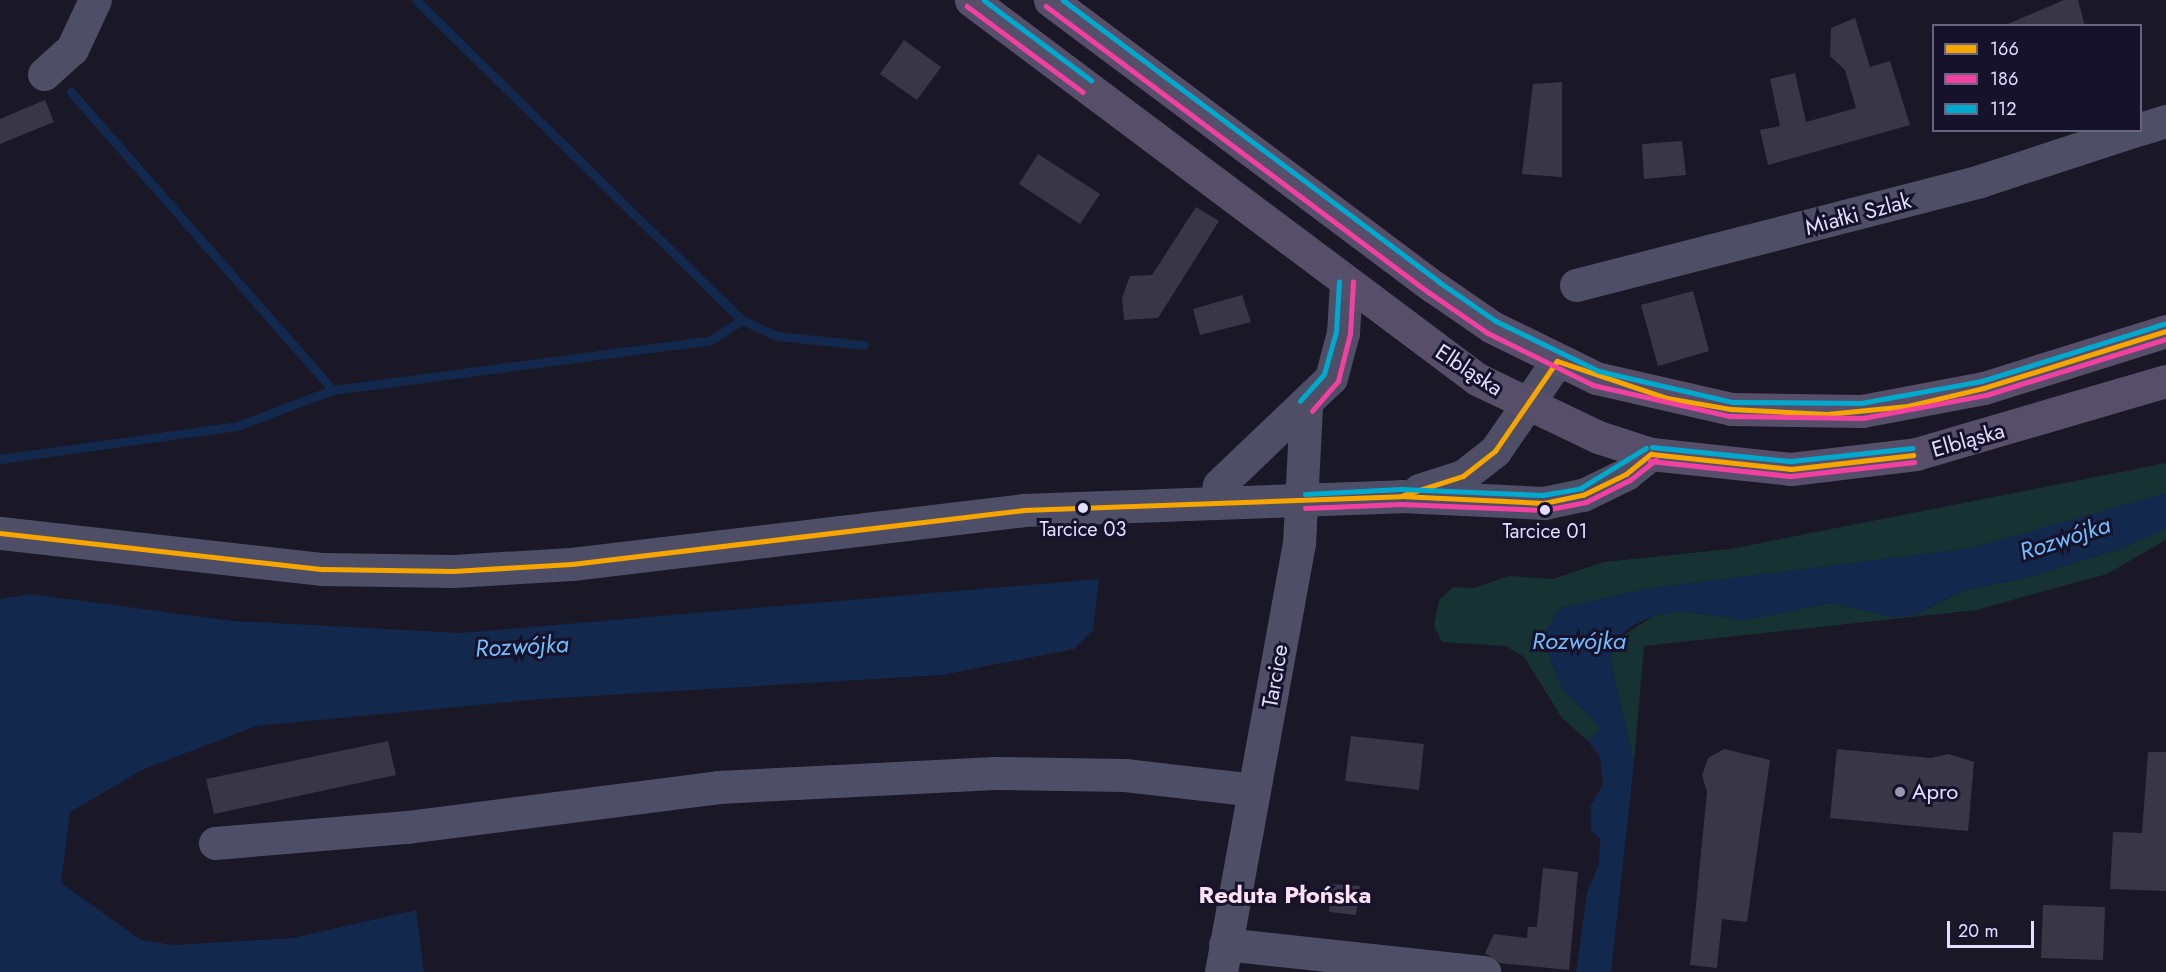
<!DOCTYPE html>
<meta charset="utf-8">
<style>
body{margin:0}
#map{position:relative;width:2166px;height:972px;overflow:hidden;background:#1a1826;font-family:Jost,sans-serif}
div>[style]{position:absolute}
.green>*{inset:0;background:#163232}
.water>*{inset:0;background:#12284d}
.stream>*{height:9px;margin:-4.5px;padding:0 4.5px;transform-origin:4.5px;border-radius:4.5px;background:#12284d}
.building>*{inset:0;background:#393747}
.minor>*{height:33px;margin:-16.5px;padding:0 16.5px;transform-origin:16.5px;border-radius:16.5px;background:#4e4e66}
.major>*{height:33px;margin:-16.5px;padding:0 16.5px;transform-origin:16.5px;border-radius:16.5px;background:#574f6a}
.bus-1>*{height:4.5px;margin:-2.25px;padding:0 2.25px;transform-origin:2.25px;border-radius:2.25px;background:#f7a600}
.bus-2>*{height:4.5px;margin:-2.25px;padding:0 2.25px;transform-origin:2.25px;border-radius:2.25px;background:#f240a1}
.bus-3>*{height:4.5px;margin:-2.25px;padding:0 2.25px;transform-origin:2.25px;border-radius:2.25px;background:#00a9ce}
.dots>*{width:16px;height:16px;translate:-50% -50%;box-sizing:border-box;border:3px solid #16122c;border-radius:50%}
span{translate:-50% -50%;white-space:nowrap;text-align:center;line-height:1.15;-webkit-text-stroke:6px #16122c;paint-order:stroke}
.bus-label{font-size:20px;color:#e1defe}
.street-label{font-size:22px;color:#e1defe}
.poi-label{font-size:22px;color:#e1defe}
.left{translate:0 -50%;text-align:left}
.water-label{font-size:24px;color:#6fbdfb;font-style:italic}
.neighbourhood-label{font-size:24px;color:#fee0f4;font-weight:700}
.legend{position:absolute;left:1932px;top:24px;width:210px;height:108px;box-sizing:border-box;background:#16122c;border:2px solid #676480;margin:0;padding:8px 10px;list-style:none;font-size:18px;color:#e1defe}
.legend li{display:flex;align-items:center;gap:12px;height:30px}
.legend b{width:30px;border:2px solid #676480}
.scale{position:absolute;left:1947px;top:921px;width:87px;height:27px;box-sizing:border-box;border:3px solid #e1defe;border-top:0;padding-left:8px;font-size:18px;line-height:21px;white-space:nowrap;color:#e1defe;-webkit-text-stroke:4px #16122c;paint-order:stroke}
</style>
<div id="map">
<div class="green">
<div style="clip-path:polygon(2166px 463px,2166px 493px,2160px 496px,1972px 548px,1652px 588px,1560px 608px,1542px 638px,1562px 688px,1601px 728px,1588px 741px,1562px 718px,1524px 657px,1506px 646px,1442px 642px,1434px 626px,1439px 600px,1453px 587px,1474px 588px,1509px 576px,1553px 579px,1604px 562px,1730px 549px)"></div>
<div style="clip-path:polygon(2166px 528px,2166px 540px,2107px 574px,1976px 610px,1644px 646px,1634px 763px,1611px 662px,1612px 643px,1655px 615px,1683px 611px,1744px 620px,1832px 603px,1893px 617px,1915px 615px,1964px 590px,2022px 579px,2123px 548px)"></div>
</div>
<div class="water">
<div style="clip-path:polygon(2166px 493px,2166px 528px,2123px 548px,2022px 579px,1964px 590px,1915px 615px,1893px 617px,1832px 603px,1744px 620px,1684px 611px,1655px 615px,1630px 627px,1612px 643px,1611px 662px,1634px 763px,1611px 972px,1576px 972px,1587px 893px,1599px 864px,1600px 838px,1591px 831px,1591px 805px,1603px 784px,1600px 757px,1588px 741px,1601px 728px,1562px 688px,1542px 638px,1560px 608px,1652px 588px,1972px 548px)"></div>
<div style="clip-path:polygon(1099px 579px,1093px 630px,1074px 649px,942px 675px,541px 699px,256px 726px,142px 770px,70px 812px,61px 883px,141px 940px,173px 945px,293px 938px,416px 910px,424px 972px,0 972px,0 599px,31px 594px,233px 621px,461px 633px)"></div>
</div>
<div class="stream">
<div style="left:416px;top:0;width:457px;rotate:44.5deg"></div>
<div style="left:71px;top:92px;width:397px;rotate:48.7deg"></div>
<div style="left:0;top:459px;width:239px;rotate:-7.9deg"></div>
<div style="left:237px;top:426px;width:103px;rotate:-20.6deg"></div>
<div style="left:333px;top:390px;width:381px;rotate:-7.5deg"></div>
<div style="left:711px;top:340px;width:37px;rotate:-33deg"></div>
<div style="left:742px;top:320px;width:38px;rotate:25deg"></div>
<div style="left:777px;top:336px;width:87px;rotate:5.9deg"></div>
</div>
<div class="building">
<div style="clip-path:polygon(2064px 0,2078px 0,2085px 26px,2003px 26px)"></div>
<div style="clip-path:polygon(1855px 18px,1870px 67px,1890px 61px,1910px 125px,1768px 165px,1760px 130px,1780px 126px,1770px 79px,1795px 73px,1806px 122px,1856px 108px,1845px 70px,1830px 56px,1831px 28px)"></div>
<div style="clip-path:polygon(904px 40px,941px 67px,917px 100px,880px 74px)"></div>
<div style="clip-path:polygon(1562px 82px,1562px 177px,1522px 174px,1533px 84px)"></div>
<div style="clip-path:polygon(45px 100px,54px 122px,0 144px,0 119px)"></div>
<div style="clip-path:polygon(1682px 141px,1686px 175px,1644px 179px,1642px 144px)"></div>
<div style="clip-path:polygon(1038px 154px,1100px 194px,1080px 224px,1019px 184px)"></div>
<div style="clip-path:polygon(1196px 207px,1219px 221px,1158px 318px,1124px 320px,1122px 298px,1130px 276px,1152px 275px)"></div>
<div style="clip-path:polygon(1693px 291px,1709px 351px,1658px 366px,1641px 305px)"></div>
<div style="clip-path:polygon(1242px 295px,1251px 322px,1200px 335px,1193px 309px)"></div>
<div style="clip-path:polygon(1351px 736px,1424px 744px,1419px 790px,1345px 781px)"></div>
<div style="clip-path:polygon(388px 741px,396px 775px,214px 814px,206px 779px)"></div>
<div style="clip-path:polygon(1724px 749px,1770px 760px,1747px 922px,1722px 919px,1717px 968px,1690px 965px,1707px 792px,1702px 775px,1708px 758px)"></div>
<div style="clip-path:polygon(1837px 749px,1931px 758px,1948px 754px,1974px 762px,1968px 831px,1830px 818px)"></div>
<div style="clip-path:polygon(2148px 752px,2166px 752px,2166px 891px,2110px 889px,2113px 832px,2142px 833px)"></div>
<div style="clip-path:polygon(1543px 868px,1578px 872px,1569px 970px,1500px 963px,1485px 953px,1494px 934px,1527px 938px,1528px 927px,1537px 927px)"></div>
<div style="clip-path:polygon(1332px 884px,1360px 886px,1356px 915px,1329px 912px)"></div>
<div style="clip-path:polygon(2043px 905px,2105px 907px,2103px 960px,2041px 958px)"></div>
</div>
<div class="minor">
<div style="left:44px;top:74px;width:38px;rotate:-42deg"></div>
<div style="left:72px;top:49px;width:54px;rotate:-64.9deg"></div>
<div style="left:2140px;top:129px;width:27px;rotate:-17deg"></div>
<div style="left:1576px;top:285px;width:417px;rotate:-14.4deg"></div>
<div style="left:1980px;top:181px;width:164px;rotate:-18.1deg"></div>
<div style="left:1419px;top:490px;width:46px;rotate:-17.7deg"></div>
<div style="left:1463px;top:476px;width:41px;rotate:-38deg"></div>
<div style="left:1495px;top:451px;width:109px;rotate:-55.4deg"></div>
<div style="left:1215px;top:503px;width:18px;rotate:-77deg"></div>
<div style="left:1219px;top:485px;width:155px;rotate:-43.7deg"></div>
<div style="left:1331px;top:378px;width:47px;rotate:-75.1deg"></div>
<div style="left:1343px;top:333px;width:51px;rotate:-86.6deg"></div>
<div style="left:0;top:533px;width:325px;rotate:6.4deg"></div>
<div style="left:323px;top:569px;width:130px;rotate:0.9deg"></div>
<div style="left:453px;top:571px;width:119px;rotate:-3.4deg"></div>
<div style="left:572px;top:564px;width:454px;rotate:-6.8deg"></div>
<div style="left:1023px;top:510px;width:378px;rotate:-2.1deg"></div>
<div style="left:1401px;top:496px;width:143px;rotate:2.8deg"></div>
<div style="left:1544px;top:503px;width:40px;rotate:-12deg"></div>
<div style="left:1583px;top:495px;width:48px;rotate:-26deg"></div>
<div style="left:1626px;top:474px;width:32px;rotate:-39deg"></div>
<div style="left:215px;top:843px;width:193px;rotate:-4.8deg"></div>
<div style="left:407px;top:827px;width:314px;rotate:-7.3deg"></div>
<div style="left:718px;top:787px;width:277px;rotate:-2.9deg"></div>
<div style="left:995px;top:773px;width:130px;rotate:0.9deg"></div>
<div style="left:1125px;top:775px;width:130px;rotate:6.6deg"></div>
<div style="left:1225px;top:944px;width:261px;rotate:6.2deg"></div>
<div style="left:1221px;top:972px;width:435px;rotate:-79.7deg"></div>
<div style="left:1299px;top:544px;width:138px;rotate:-87.1deg"></div>
</div>
<div class="major">
<div style="left:971px;top:0;width:632px;rotate:36.83deg"></div>
<div style="left:1477px;top:379px;width:134px;rotate:25.6deg"></div>
<div style="left:1598px;top:437px;width:56px;rotate:17.8deg"></div>
<div style="left:1651px;top:454px;width:141px;rotate:6.1deg"></div>
<div style="left:1791px;top:469px;width:126px;rotate:-6.8deg"></div>
<div style="left:1916px;top:454px;width:260px;rotate:-16.3deg"></div>
<div style="left:1050px;top:0;width:479px;rotate:36.8deg"></div>
<div style="left:1434px;top:287px;width:70px;rotate:34.6deg"></div>
<div style="left:1492px;top:327px;width:116px;rotate:26.1deg"></div>
<div style="left:1596px;top:378px;width:139px;rotate:12.9deg"></div>
<div style="left:1731px;top:409px;width:131px;rotate:0.9deg"></div>
<div style="left:1862px;top:411px;width:124px;rotate:-10.7deg"></div>
<div style="left:1984px;top:388px;width:191px;rotate:-17.4deg"></div>
</div>
<div class="bus-1">
<div style="left:1557px;top:361px;width:116px;rotate:18.6deg"></div>
<div style="left:1667px;top:398px;width:65px;rotate:9.8deg"></div>
<div style="left:1731px;top:409px;width:96px;rotate:3deg"></div>
<div style="left:1827px;top:414px;width:81px;rotate:-5.6deg"></div>
<div style="left:1908px;top:406px;width:78px;rotate:-13.3deg"></div>
<div style="left:1984px;top:388px;width:191px;rotate:-17.4deg"></div>
<div style="left:1651px;top:454px;width:141px;rotate:6.1deg"></div>
<div style="left:1791px;top:469px;width:123px;rotate:-6.5deg"></div>
<div style="left:1404px;top:495px;width:62px;rotate:-17.9deg"></div>
<div style="left:1463px;top:476px;width:41px;rotate:-38deg"></div>
<div style="left:1495px;top:451px;width:109px;rotate:-55.4deg"></div>
<div style="left:0;top:533px;width:325px;rotate:6.4deg"></div>
<div style="left:323px;top:569px;width:130px;rotate:0.9deg"></div>
<div style="left:453px;top:571px;width:119px;rotate:-3.4deg"></div>
<div style="left:572px;top:564px;width:454px;rotate:-6.8deg"></div>
<div style="left:1023px;top:510px;width:378px;rotate:-2.1deg"></div>
<div style="left:1401px;top:496px;width:143px;rotate:2.8deg"></div>
<div style="left:1544px;top:503px;width:40px;rotate:-12deg"></div>
<div style="left:1583px;top:495px;width:48px;rotate:-26deg"></div>
<div style="left:1626px;top:474px;width:32px;rotate:-39deg"></div>
</div>
<div class="bus-2">
<div style="left:967px;top:6px;width:144px;rotate:36.6deg"></div>
<div style="left:1046px;top:6px;width:479px;rotate:36.8deg"></div>
<div style="left:1430px;top:293px;width:70px;rotate:34.6deg"></div>
<div style="left:1488px;top:333px;width:117px;rotate:26.3deg"></div>
<div style="left:1593px;top:385px;width:140px;rotate:12.8deg"></div>
<div style="left:1730px;top:416px;width:133px;rotate:0.9deg"></div>
<div style="left:1863px;top:418px;width:125px;rotate:-10.6deg"></div>
<div style="left:1986px;top:395px;width:189px;rotate:-17.3deg"></div>
<div style="left:1312px;top:411px;width:40px;rotate:-49deg"></div>
<div style="left:1338px;top:381px;width:49px;rotate:-75.7deg"></div>
<div style="left:1350px;top:334px;width:52px;rotate:-86.7deg"></div>
<div style="left:1650px;top:461px;width:142px;rotate:6.1deg"></div>
<div style="left:1791px;top:476px;width:124px;rotate:-6.5deg"></div>
<div style="left:1305px;top:508px;width:96px;rotate:-2.4deg"></div>
<div style="left:1401px;top:504px;width:144px;rotate:2.4deg"></div>
<div style="left:1545px;top:510px;width:42px;rotate:-11deg"></div>
<div style="left:1586px;top:502px;width:49px;rotate:-26.6deg"></div>
<div style="left:1630px;top:480px;width:33px;rotate:-38deg"></div>
</div>
<div class="bus-3">
<div style="left:984px;top:0;width:134px;rotate:36.8deg"></div>
<div style="left:1063px;top:0;width:469px;rotate:36.8deg"></div>
<div style="left:1438px;top:281px;width:70px;rotate:34.6deg"></div>
<div style="left:1496px;top:321px;width:114px;rotate:25.9deg"></div>
<div style="left:1599px;top:371px;width:137px;rotate:13.1deg"></div>
<div style="left:1732px;top:402px;width:129px;rotate:0.4deg"></div>
<div style="left:1861px;top:403px;width:123px;rotate:-10.3deg"></div>
<div style="left:1982px;top:381px;width:191px;rotate:-17.4deg"></div>
<div style="left:1300px;top:401px;width:36px;rotate:-48deg"></div>
<div style="left:1324px;top:374px;width:44px;rotate:-74.1deg"></div>
<div style="left:1336px;top:332px;width:50px;rotate:-86.6deg"></div>
<div style="left:1652px;top:447px;width:140px;rotate:5.8deg"></div>
<div style="left:1791px;top:461px;width:122px;rotate:-6.1deg"></div>
<div style="left:1305px;top:494px;width:96px;rotate:-3deg"></div>
<div style="left:1401px;top:489px;width:142px;rotate:2.4deg"></div>
<div style="left:1543px;top:495px;width:39px;rotate:-10deg"></div>
<div style="left:1581px;top:488px;width:76px;rotate:-31.6deg"></div>
</div>
<div class="dots">
<div style="left:1083px;top:508px;background:#e1defe"></div>
<div style="left:1545px;top:510px;background:#e1defe"></div>
<div style="left:1900px;top:792px;background:#9b99b2"></div>
</div>
<div class="bus-label">
<span style="left:1083px;top:529px">Tarcice 03</span>
<span style="left:1545px;top:531px">Tarcice 01</span>
</div>
<div class="street-label">
<span style="left:1858px;top:214px;rotate:-15deg">Miałki Szlak</span>
<span style="left:1469px;top:370px;rotate:33deg">Elbląska</span>
<span style="left:1968px;top:440px;rotate:-16deg">Elbląska</span>
<span style="left:1275px;top:676px;rotate:-80deg">Tarcice</span>
</div>
<div class="poi-label">
<span class="left" style="left:1912px;top:792px">Apro</span>
</div>
<div class="water-label">
<span style="left:2065px;top:538px;rotate:-18deg">Rozwójka</span>
<span style="left:1579px;top:641px">Rozwójka</span>
<span style="left:522px;top:646px;rotate:-3deg">Rozwójka</span>
</div>
<div class="neighbourhood-label">
<span style="left:1285px;top:895px">Reduta Płońska</span>
</div>
<ul class="legend">
<li><b style="height:8px;background:#f7a600"></b>166</li>
<li><b style="height:8px;background:#f240a1"></b>186</li>
<li><b style="height:8px;background:#00a9ce"></b>112</li>
</ul>
<div class="scale">20 m</div>
</div>
